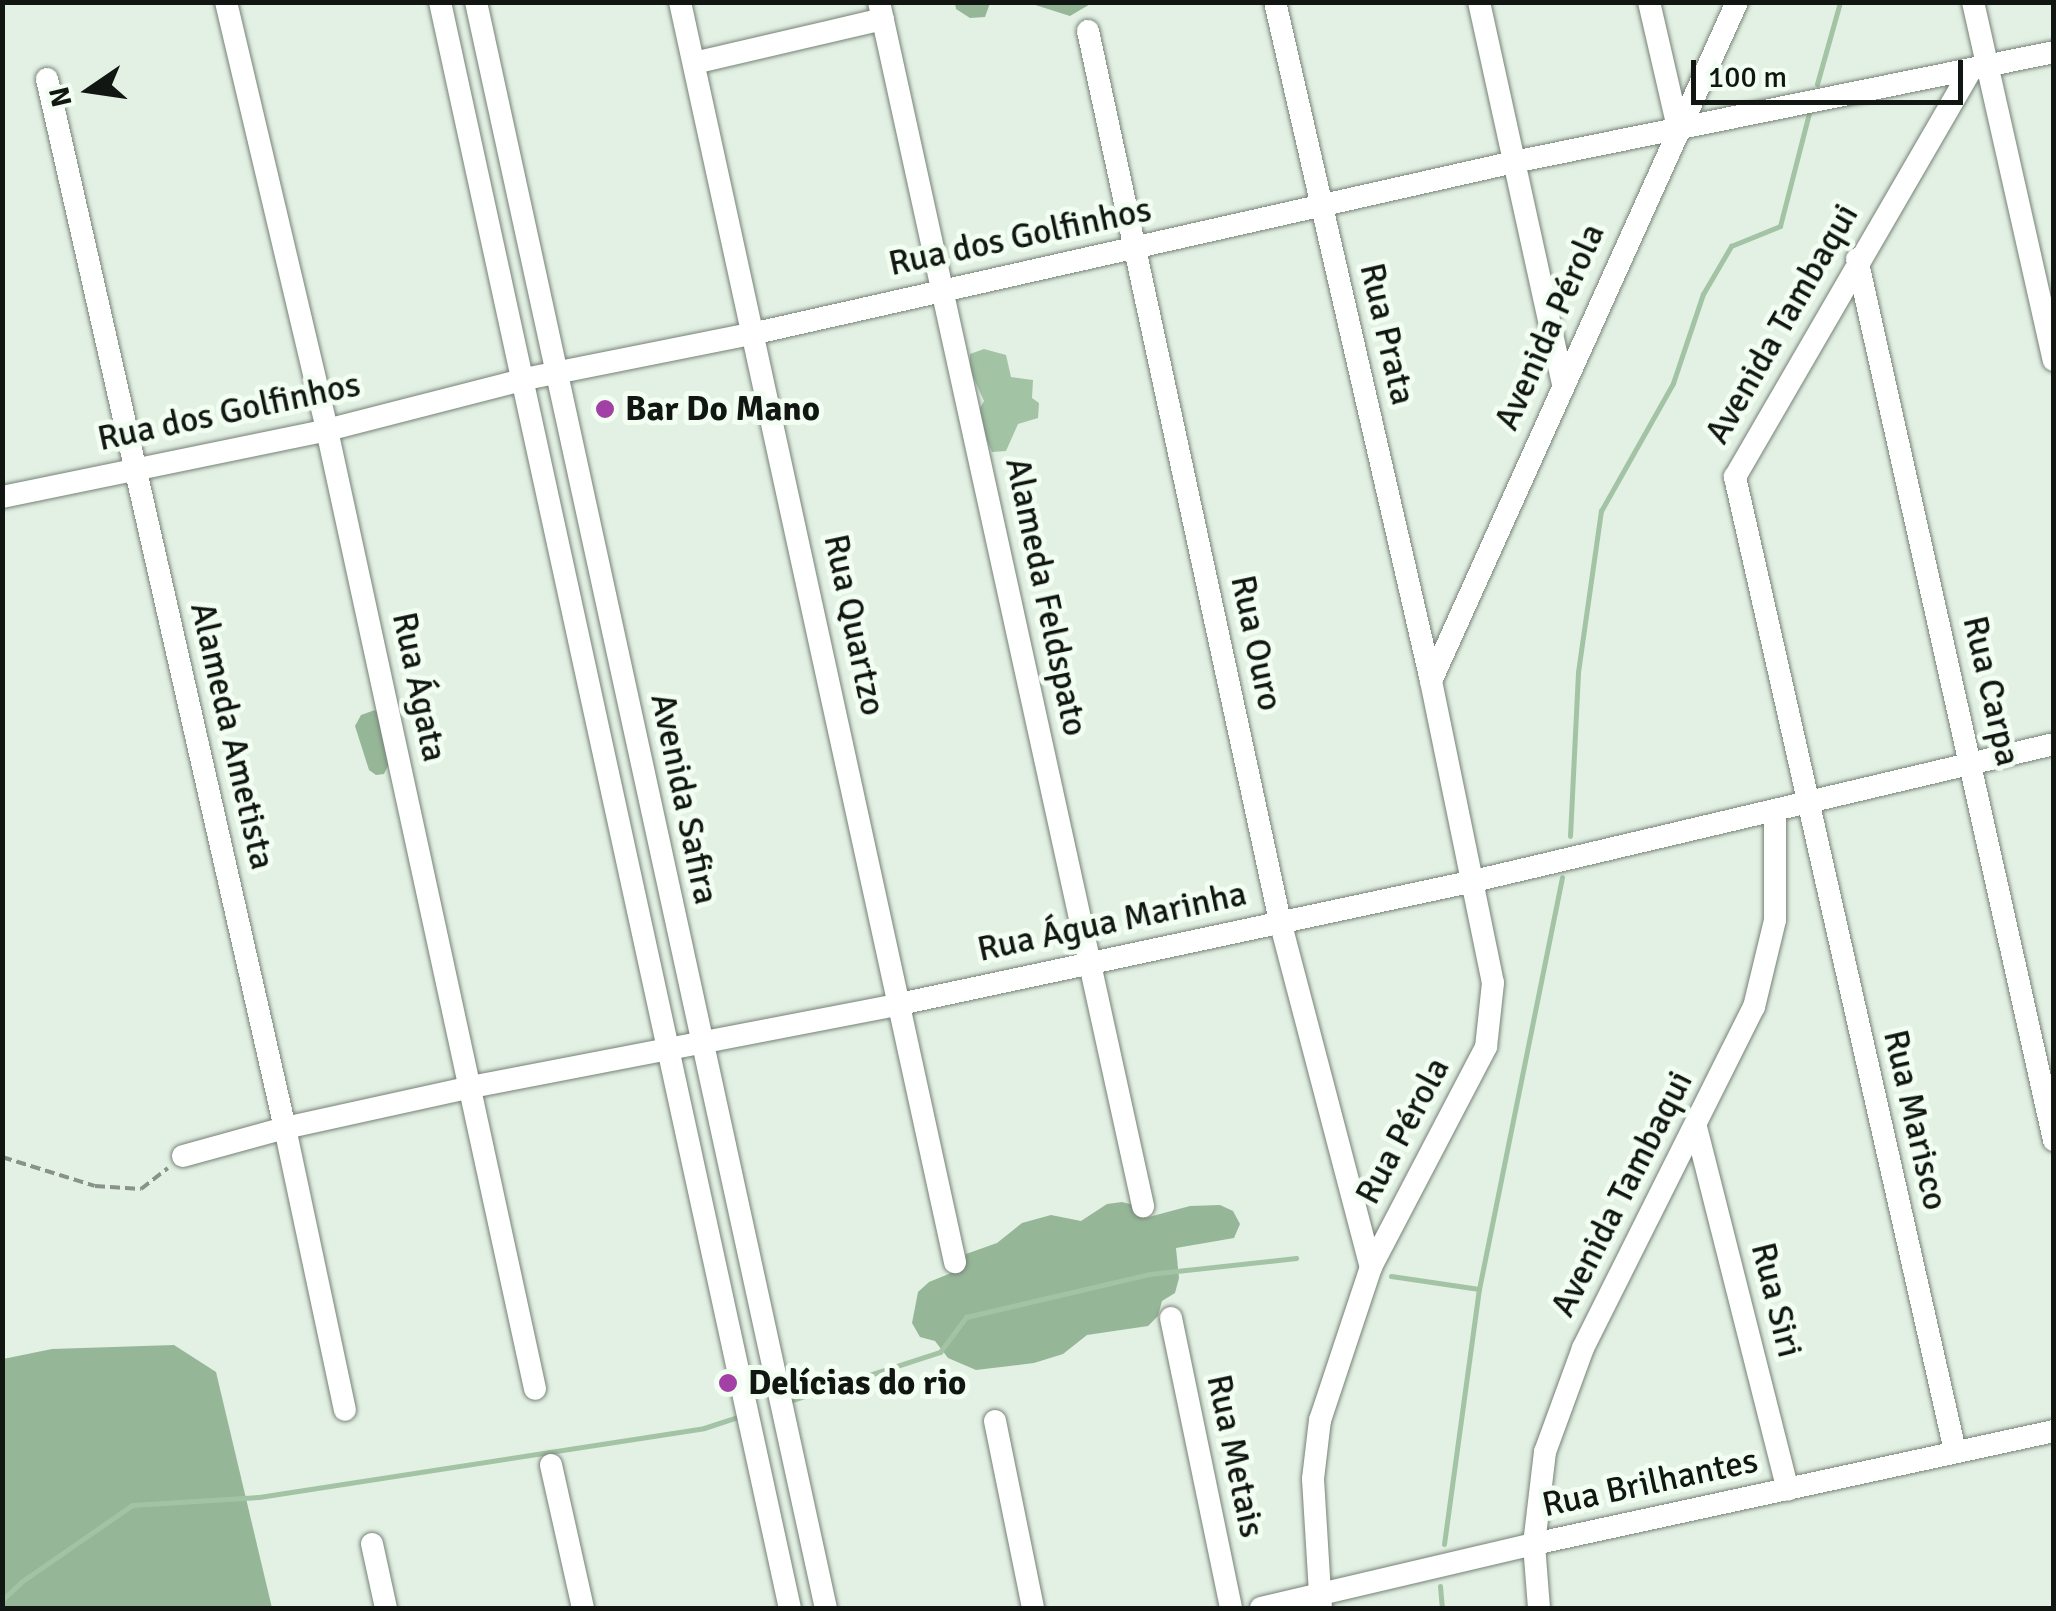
<!DOCTYPE html>
<meta charset="utf-8">
<style>
body{margin:0}
#map{position:relative;width:2056px;height:1611px;overflow:hidden;background:#e3f0e4;font-family:Signika,sans-serif}
div>[style]{position:absolute}
.forest>*{inset:0;background:#96b698}
.water>*{inset:0;background:#a3c3a5}
.stream>*{height:5px;margin:-2.5px;padding:0 2.5px;transform-origin:2.5px;border-radius:2.5px;background:#a3c3a5}
.path>*{height:4px;margin-top:-2px;transform-origin:0;background:repeating-linear-gradient(90deg,#89928a 0 10px,transparent 0 15px)}
.roads{filter:drop-shadow(0 0 2px #768277) drop-shadow(0 0 2px #768277)}
.minor>*{height:22px;margin:-11px;padding:0 11px;transform-origin:11px;border-radius:11px;background:#fff}
.dots>*{width:28px;height:28px;translate:-50% -50%;box-sizing:border-box;border:5px solid #f1fef1;border-radius:50%}
span{translate:-50% -50%;white-space:nowrap;text-align:center;line-height:1.15;-webkit-text-stroke:10px #f1fef1;paint-order:stroke}
.street-label{font-size:35px;color:#121612}
.poi-label{font-size:35px;color:#121612;font-weight:700}
.left{translate:0 -50%;text-align:left}
.frame{position:absolute;inset:0;border:5px solid #121612;pointer-events:none}
.north{position:absolute;left:40px;top:40px;width:100px;height:100px;-webkit-text-stroke:8px #f1fef1;paint-order:stroke;rotate:257deg;font-size:28px;font-weight:700;line-height:40px;text-align:center;color:#121612}
.north::after{content:'';display:block;margin:auto;width:35px;height:45px;background:#121612;clip-path:polygon(50% 0,100% 100%,50% 72%,0 100%)}
.scale{position:absolute;left:1691px;top:60px;width:272px;height:45px;box-sizing:border-box;border:5px solid #121612;border-top:0;padding-left:12px;font-size:30px;line-height:35px;white-space:nowrap;color:#121612;-webkit-text-stroke:8px #f1fef1;paint-order:stroke}
</style>
<div id="map">
<div class="forest">
<div style="clip-path:polygon(955px 3px,955px 2px,990px 3px,985px 17px,970px 18px,956px 9px)"></div>
<div style="clip-path:polygon(1029px 3px,1092px 3px,1070px 16px)"></div>
<div style="clip-path:polygon(375px 710px,387px 721px,395px 752px,384px 774px,376px 775px,369px 770px,355px 726px,361px 715px)"></div>
<div style="clip-path:polygon(1122px 1202px,1138px 1206px,1145px 1218px,1190px 1206px,1220px 1205px,1233px 1211px,1240px 1224px,1234px 1238px,1176px 1248px,1179px 1278px,1175px 1293px,1162px 1301px,1158px 1316px,1148px 1326px,1087px 1335px,1063px 1354px,1034px 1363px,976px 1370px,948px 1358px,935px 1341px,920px 1337px,912px 1323px,918px 1292px,929px 1282px,961px 1269px,966px 1254px,997px 1243px,1022px 1223px,1051px 1215px,1081px 1221px,1107px 1204px)"></div>
<div style="clip-path:polygon(174px 1345px,216px 1372px,272px 1608px,3px 1608px,3px 1359px,52px 1349px)"></div>
</div>
<div class="water">
<div style="clip-path:polygon(984px 349px,1006px 355px,1011px 377px,1033px 380px,1032px 398px,1039px 403px,1038px 418px,1018px 424px,1006px 451px,992px 452px,976px 415px,984px 401px,970px 370px,970px 354px)"></div>
</div>
<div class="stream">
<div style="left:1817px;top:84px;width:85px;rotate:-74.3deg"></div>
<div style="left:1570px;top:836px;width:164px;rotate:-87.2deg"></div>
<div style="left:1578px;top:672px;width:163px;rotate:-81.9deg"></div>
<div style="left:1601px;top:511px;width:147px;rotate:-60.6deg"></div>
<div style="left:1673px;top:383px;width:94px;rotate:-71.4deg"></div>
<div style="left:1703px;top:294px;width:56px;rotate:-59.7deg"></div>
<div style="left:1731px;top:246px;width:53px;rotate:-22.2deg"></div>
<div style="left:1780px;top:226px;width:117px;rotate:-75.6deg"></div>
<div style="left:1391px;top:1276px;width:89px;rotate:8.4deg"></div>
<div style="left:789px;top:1401px;width:159px;rotate:-18deg"></div>
<div style="left:940px;top:1352px;width:44px;rotate:-53.4deg"></div>
<div style="left:966px;top:1317px;width:188px;rotate:-13.2deg"></div>
<div style="left:1149px;top:1274px;width:148px;rotate:-6.2deg"></div>
<div style="left:1444px;top:1544px;width:257px;rotate:-82.2deg"></div>
<div style="left:1479px;top:1289px;width:420px;rotate:-78.6deg"></div>
<div style="left:1440px;top:1586px;width:22px;rotate:85deg"></div>
<div style="left:2px;top:1600px;width:26px;rotate:-43deg"></div>
<div style="left:21px;top:1582px;width:135px;rotate:-34.7deg"></div>
<div style="left:132px;top:1505px;width:127px;rotate:-3.6deg"></div>
<div style="left:259px;top:1497px;width:450px;rotate:-8.8deg"></div>
<div style="left:704px;top:1428px;width:39px;rotate:-18deg"></div>
</div>
<div class="path">
<div style="left:2px;top:1157px;width:97px;rotate:17.3deg"></div>
<div style="left:95px;top:1186px;width:46px;rotate:3.7deg"></div>
<div style="left:141px;top:1189px;width:34px;rotate:-38deg"></div>
</div>
<div class="roads">
<div class="minor">
<div style="left:226px;top:2px;width:440px;rotate:76.7deg"></div>
<div style="left:327px;top:430px;width:981px;rotate:77.76deg"></div>
<div style="left:440px;top:2px;width:1644px;rotate:77.71deg"></div>
<div style="left:476px;top:2px;width:1644px;rotate:77.71deg"></div>
<div style="left:680px;top:2px;width:1290px;rotate:77.69deg"></div>
<div style="left:879px;top:2px;width:1233px;rotate:77.63deg"></div>
<div style="left:1275px;top:2px;width:697px;rotate:77.06deg"></div>
<div style="left:1431px;top:681px;width:308px;rotate:78.4deg"></div>
<div style="left:1493px;top:983px;width:64px;rotate:96.2deg"></div>
<div style="left:1486px;top:1047px;width:248px;rotate:117.6deg"></div>
<div style="left:1371px;top:1267px;width:161px;rotate:108.4deg"></div>
<div style="left:1320px;top:1420px;width:59px;rotate:96.8deg"></div>
<div style="left:1313px;top:1479px;width:129px;rotate:86.5deg"></div>
<div style="left:1479px;top:2px;width:391px;rotate:77.6deg"></div>
<div style="left:1649px;top:2px;width:129px;rotate:77deg"></div>
<div style="left:1973px;top:2px;width:367px;rotate:77.3deg"></div>
<div style="left:1088px;top:31px;width:910px;rotate:77.83deg"></div>
<div style="left:1280px;top:921px;width:358px;rotate:75.3deg"></div>
<div style="left:694px;top:63px;width:194px;rotate:-13.1deg"></div>
<div style="left:47px;top:79px;width:1076px;rotate:77.22deg"></div>
<div style="left:285px;top:1128px;width:288px;rotate:78deg"></div>
<div style="left:1857px;top:259px;width:903px;rotate:77.4deg"></div>
<div style="left:2px;top:497px;width:332px;rotate:-11.6deg"></div>
<div style="left:327px;top:430px;width:204px;rotate:-14.4deg"></div>
<div style="left:525px;top:379px;width:236px;rotate:-11.3deg"></div>
<div style="left:756px;top:333px;width:777px;rotate:-12.71deg"></div>
<div style="left:1514px;top:162px;width:551px;rotate:-11.51deg"></div>
<div style="left:1431px;top:681px;width:745px;rotate:-65.74deg"></div>
<div style="left:1696px;top:1127px;width:374px;rotate:75.8deg"></div>
<div style="left:183px;top:1156px;width:106px;rotate:-15.4deg"></div>
<div style="left:285px;top:1128px;width:190px;rotate:-12.4deg"></div>
<div style="left:471px;top:1087px;width:437px;rotate:-10.9deg"></div>
<div style="left:900px;top:1004px;width:587px;rotate:-12.09deg"></div>
<div style="left:1474px;top:881px;width:596px;rotate:-13.29deg"></div>
<div style="left:1171px;top:1318px;width:296px;rotate:78.3deg"></div>
<div style="left:995px;top:1421px;width:191px;rotate:78.5deg"></div>
<div style="left:1955px;top:1451px;width:999px;rotate:-102.73deg"></div>
<div style="left:1735px;top:477px;width:469px;rotate:-59.9deg"></div>
<div style="left:551px;top:1465px;width:147px;rotate:77.4deg"></div>
<div style="left:372px;top:1544px;width:66px;rotate:77.7deg"></div>
<div style="left:1261px;top:1608px;width:280px;rotate:-13.2deg"></div>
<div style="left:1534px;top:1544px;width:532px;rotate:-12.26deg"></div>
<div style="left:1539px;top:1608px;width:64px;rotate:-94.5deg"></div>
<div style="left:1534px;top:1544px;width:93px;rotate:-83.2deg"></div>
<div style="left:1545px;top:1452px;width:111px;rotate:-69.9deg"></div>
<div style="left:1583px;top:1348px;width:381px;rotate:-63.4deg"></div>
<div style="left:1754px;top:1007px;width:89px;rotate:-76.4deg"></div>
<div style="left:1775px;top:920px;width:108px;rotate:-90deg"></div>
</div>
</div>
<div class="dots">
<div style="left:605px;top:409px;background:#a340a6"></div>
<div style="left:728px;top:1383px;background:#a340a6"></div>
</div>
<div class="street-label">
<span style="left:1020px;top:237px;rotate:-12deg">Rua dos Golfinhos</span>
<span style="left:1782px;top:324px;rotate:-60deg">Avenida Tambaqui</span>
<span style="left:1550px;top:327px;rotate:-66deg">Avenida Pérola</span>
<span style="left:1387px;top:334px;rotate:77deg">Rua Prata</span>
<span style="left:229px;top:412px;rotate:-12deg">Rua dos Golfinhos</span>
<span style="left:1046px;top:597px;rotate:78deg">Alameda Feldspato</span>
<span style="left:854px;top:625px;rotate:78deg">Rua Quartzo</span>
<span style="left:1256px;top:643px;rotate:78deg">Rua Ouro</span>
<span style="left:419px;top:687px;rotate:78deg">Rua Ágata</span>
<span style="left:1991px;top:691px;rotate:77deg">Rua Carpa</span>
<span style="left:232px;top:736px;rotate:77deg">Alameda Ametista</span>
<span style="left:684px;top:799px;rotate:78deg">Avenida Safira</span>
<span style="left:1112px;top:922px;rotate:-12deg">Rua Água Marinha</span>
<span style="left:1915px;top:1120px;rotate:77deg">Rua Marisco</span>
<span style="left:1403px;top:1131px;rotate:-62deg">Rua Pérola</span>
<span style="left:1622px;top:1194px;rotate:-63deg">Avenida Tambaqui</span>
<span style="left:1776px;top:1300px;rotate:76deg">Rua Siri</span>
<span style="left:1235px;top:1456px;rotate:78deg">Rua Metais</span>
<span style="left:1650px;top:1483px;rotate:-12deg">Rua Brilhantes</span>
</div>
<div class="poi-label">
<span class="left" style="left:625px;top:409px">Bar Do Mano</span>
<span class="left" style="left:748px;top:1383px">Delícias do rio</span>
</div>
<div class="frame"></div>
<div class="north">N</div>
<div class="scale">100 m</div>
</div>
